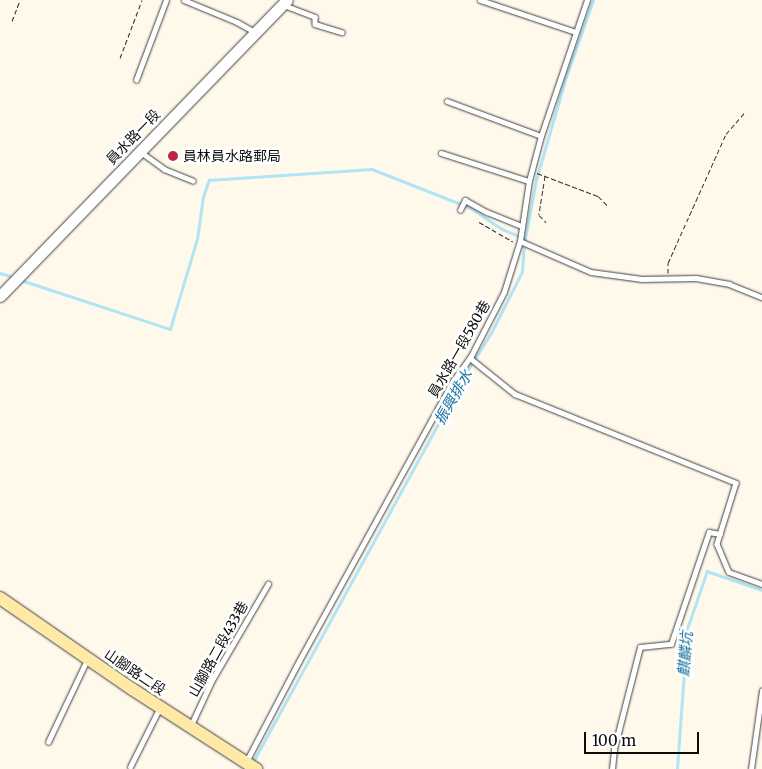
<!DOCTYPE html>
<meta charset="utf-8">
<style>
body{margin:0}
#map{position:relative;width:762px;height:769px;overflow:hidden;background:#fff9ec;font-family:Merriweather,"Noto Sans TC",serif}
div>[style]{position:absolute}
.stream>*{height:2.5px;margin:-1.25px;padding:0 1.25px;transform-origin:1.25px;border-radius:1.25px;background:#b1e5f6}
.path>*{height:1px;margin-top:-0.5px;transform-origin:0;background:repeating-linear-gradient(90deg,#2e2e2e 0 5px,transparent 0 7.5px)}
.roads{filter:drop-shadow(0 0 1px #3f3f3f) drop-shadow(0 0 1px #3f3f3f)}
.service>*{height:4.5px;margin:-2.25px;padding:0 2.25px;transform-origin:2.25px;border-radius:2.25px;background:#fff}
.tertiary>*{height:11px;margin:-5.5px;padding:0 5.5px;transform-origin:5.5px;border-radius:5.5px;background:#fff}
.secondary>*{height:12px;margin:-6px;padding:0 6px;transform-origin:6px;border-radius:6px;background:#ffe9a7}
.dots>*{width:14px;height:14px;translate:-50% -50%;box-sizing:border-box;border:2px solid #fff;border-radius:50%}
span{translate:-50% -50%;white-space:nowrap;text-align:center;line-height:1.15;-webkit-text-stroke:5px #fff;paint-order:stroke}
.street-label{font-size:14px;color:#0c0c0c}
.poi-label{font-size:14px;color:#0c0c0c}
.left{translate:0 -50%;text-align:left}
.water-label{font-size:15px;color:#16749d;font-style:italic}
.scale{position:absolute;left:584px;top:732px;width:115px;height:22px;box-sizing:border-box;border:2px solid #0c0c0c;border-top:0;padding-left:6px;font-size:15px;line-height:18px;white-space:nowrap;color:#0c0c0c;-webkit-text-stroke:4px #fff;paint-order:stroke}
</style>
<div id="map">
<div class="stream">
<div style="left:0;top:273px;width:14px;rotate:17deg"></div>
<div style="left:21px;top:280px;width:157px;rotate:18.2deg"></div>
<div style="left:170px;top:329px;width:94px;rotate:-73.3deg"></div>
<div style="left:197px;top:239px;width:42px;rotate:-81.9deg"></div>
<div style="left:203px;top:197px;width:18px;rotate:-71deg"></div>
<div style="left:209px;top:180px;width:163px;rotate:-3.9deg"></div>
<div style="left:372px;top:169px;width:106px;rotate:21.5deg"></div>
<div style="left:471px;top:208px;width:37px;rotate:34deg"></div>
<div style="left:502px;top:229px;width:25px;rotate:23deg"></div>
<div style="left:253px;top:762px;width:440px;rotate:-61.3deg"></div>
<div style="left:464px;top:376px;width:51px;rotate:-57.9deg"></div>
<div style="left:491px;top:333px;width:68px;rotate:-63.1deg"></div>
<div style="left:522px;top:272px;width:28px;rotate:-86deg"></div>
<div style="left:524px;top:244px;width:65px;rotate:-79.4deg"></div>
<div style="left:536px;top:180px;width:104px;rotate:-73.8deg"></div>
<div style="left:565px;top:80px;width:85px;rotate:-70.7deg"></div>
<div style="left:677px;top:769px;width:140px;rotate:-85.9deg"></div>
<div style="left:687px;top:629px;width:61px;rotate:-71deg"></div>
<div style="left:707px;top:571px;width:58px;rotate:19.1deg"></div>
</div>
<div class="path">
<div style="left:12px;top:21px;width:22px;rotate:-69deg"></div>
<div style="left:120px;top:58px;width:62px;rotate:-69.2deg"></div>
<div style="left:537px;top:173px;width:65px;rotate:20.7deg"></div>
<div style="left:598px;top:196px;width:13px;rotate:45deg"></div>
<div style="left:545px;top:176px;width:39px;rotate:99deg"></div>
<div style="left:539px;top:215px;width:10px;rotate:45deg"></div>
<div style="left:479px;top:222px;width:39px;rotate:30deg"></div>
<div style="left:668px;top:273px;width:10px;rotate:-90deg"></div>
<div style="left:668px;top:263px;width:141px;rotate:-65.8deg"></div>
<div style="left:726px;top:134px;width:28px;rotate:-49deg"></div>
</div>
<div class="roads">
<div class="service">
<div style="left:184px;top:0;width:57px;rotate:22.5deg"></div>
<div style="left:237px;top:22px;width:21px;rotate:29deg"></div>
<div style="left:480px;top:0;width:101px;rotate:18.4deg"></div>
<div style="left:284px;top:5px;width:33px;rotate:21deg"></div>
<div style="left:315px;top:17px;width:7px;rotate:90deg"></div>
<div style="left:315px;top:24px;width:28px;rotate:17deg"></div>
<div style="left:136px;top:80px;width:85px;rotate:-69.4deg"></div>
<div style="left:447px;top:101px;width:100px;rotate:20.4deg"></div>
<div style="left:141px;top:152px;width:29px;rotate:36deg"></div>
<div style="left:164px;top:169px;width:31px;rotate:22deg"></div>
<div style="left:441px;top:153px;width:92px;rotate:17.7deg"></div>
<div style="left:460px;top:210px;width:11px;rotate:-63deg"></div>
<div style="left:465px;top:200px;width:25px;rotate:29deg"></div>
<div style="left:487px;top:212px;width:37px;rotate:22deg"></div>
<div style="left:520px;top:241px;width:77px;rotate:23.6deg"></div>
<div style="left:591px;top:272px;width:51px;rotate:7.8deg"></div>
<div style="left:642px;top:279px;width:54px;rotate:-1.1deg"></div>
<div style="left:696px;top:278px;width:34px;rotate:10deg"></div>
<div style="left:729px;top:284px;width:35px;rotate:22deg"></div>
<div style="left:470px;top:358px;width:58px;rotate:38.7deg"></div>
<div style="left:515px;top:394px;width:238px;rotate:21.9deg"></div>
<div style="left:736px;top:483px;width:64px;rotate:107.3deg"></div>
<div style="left:717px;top:544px;width:30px;rotate:67deg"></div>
<div style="left:729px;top:572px;width:35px;rotate:20deg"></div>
<div style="left:191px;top:725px;width:50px;rotate:-65deg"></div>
<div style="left:212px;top:680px;width:111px;rotate:-59.7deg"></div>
<div style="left:48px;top:742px;width:91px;rotate:-64.6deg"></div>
<div style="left:246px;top:762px;width:114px;rotate:-62.3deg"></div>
<div style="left:299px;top:661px;width:320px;rotate:-61.2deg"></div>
<div style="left:453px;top:381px;width:29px;rotate:-54deg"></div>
<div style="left:470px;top:358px;width:74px;rotate:-62.7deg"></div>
<div style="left:504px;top:292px;width:53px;rotate:-72.6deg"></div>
<div style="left:520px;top:241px;width:61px;rotate:-81.5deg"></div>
<div style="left:529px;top:181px;width:47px;rotate:-75.1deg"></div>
<div style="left:541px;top:136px;width:144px;rotate:-71.3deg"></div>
<div style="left:130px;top:767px;width:67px;rotate:-63.4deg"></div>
<div style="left:612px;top:769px;width:20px;rotate:-84deg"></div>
<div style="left:614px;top:749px;width:105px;rotate:-75.7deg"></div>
<div style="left:640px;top:647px;width:31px;rotate:-6deg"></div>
<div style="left:671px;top:644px;width:118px;rotate:-71.3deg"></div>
<div style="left:709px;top:532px;width:11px;rotate:10deg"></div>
<div style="left:751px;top:769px;width:79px;rotate:-82deg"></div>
</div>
<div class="tertiary">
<div style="left:0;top:296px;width:412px;rotate:-45.9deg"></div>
</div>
<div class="secondary">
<div style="left:0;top:598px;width:160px;rotate:34.6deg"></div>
<div style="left:132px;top:689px;width:148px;rotate:32.8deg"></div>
</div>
</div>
<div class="dots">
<div style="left:173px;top:156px;background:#bb2540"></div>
</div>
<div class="street-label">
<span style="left:133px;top:137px;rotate:-46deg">員水路一段</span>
<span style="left:459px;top:349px;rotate:-60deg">員水路一段580巷</span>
<span style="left:218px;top:649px;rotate:-61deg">山腳路二段433巷</span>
<span style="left:135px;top:672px;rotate:34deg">山腳路二段</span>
</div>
<div class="poi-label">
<span class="left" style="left:183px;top:156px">員林員水路郵局</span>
</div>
<div class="water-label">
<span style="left:453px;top:397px;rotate:-60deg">振興排水</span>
<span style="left:685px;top:654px;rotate:-85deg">麒麟坑</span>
</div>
<div class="scale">100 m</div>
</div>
